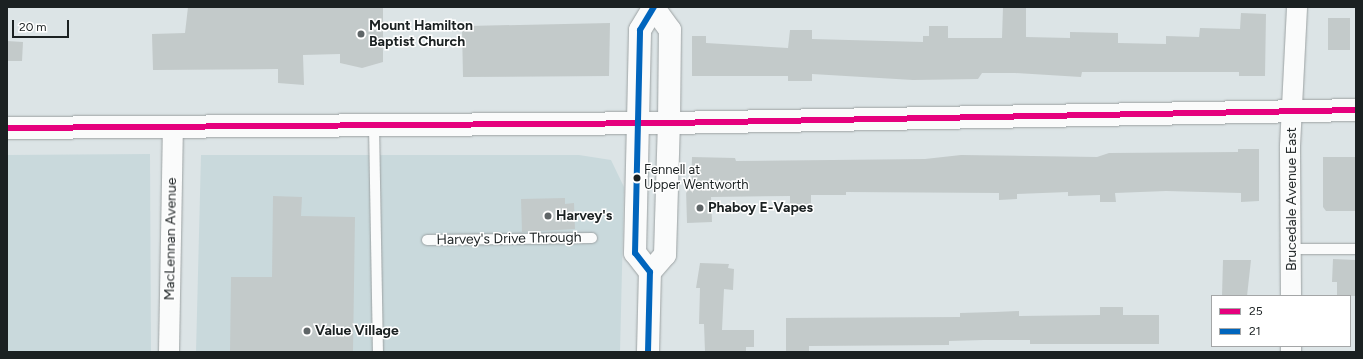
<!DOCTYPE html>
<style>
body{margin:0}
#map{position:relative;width:1363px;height:359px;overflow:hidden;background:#dce4e6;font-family:Figtree,sans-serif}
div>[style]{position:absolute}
.built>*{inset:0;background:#c9d9dc}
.building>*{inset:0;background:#c3caca}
.roads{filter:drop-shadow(0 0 1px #9ca2a3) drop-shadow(0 0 1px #9ca2a3)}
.lane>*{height:10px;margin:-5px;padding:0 5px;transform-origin:5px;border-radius:5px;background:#fafbfb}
.street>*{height:20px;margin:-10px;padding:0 10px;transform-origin:10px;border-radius:10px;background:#fafbfb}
.secondary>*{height:22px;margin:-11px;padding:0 11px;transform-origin:11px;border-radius:11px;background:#fafbfb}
.bus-1>*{height:6px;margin:-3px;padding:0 3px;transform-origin:3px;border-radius:3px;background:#e5007d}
.bus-2>*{height:6px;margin:-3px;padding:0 3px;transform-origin:3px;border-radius:3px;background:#0065bd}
.dots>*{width:11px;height:11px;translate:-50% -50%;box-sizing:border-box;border:2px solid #fff;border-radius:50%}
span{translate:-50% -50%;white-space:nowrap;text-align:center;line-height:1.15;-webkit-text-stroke:3px #fff;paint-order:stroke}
.bus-label{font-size:13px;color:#1b2122}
.left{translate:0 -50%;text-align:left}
.poi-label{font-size:14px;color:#1b2122;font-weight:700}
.street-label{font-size:14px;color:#1b2122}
.frame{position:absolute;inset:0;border:8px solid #1b2122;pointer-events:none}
.legend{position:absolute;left:1211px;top:295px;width:140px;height:52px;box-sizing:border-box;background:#fff;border:1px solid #a4a6a7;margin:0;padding:5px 7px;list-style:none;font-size:12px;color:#1b2122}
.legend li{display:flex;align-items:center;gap:8px;height:20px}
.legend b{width:20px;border:1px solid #a4a6a7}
.scale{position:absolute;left:12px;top:20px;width:57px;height:18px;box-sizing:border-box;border:2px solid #1b2122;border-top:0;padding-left:5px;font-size:12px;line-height:14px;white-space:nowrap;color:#1b2122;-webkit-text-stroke:3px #fff;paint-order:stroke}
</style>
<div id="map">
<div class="built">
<div style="clip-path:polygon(150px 154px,151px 352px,7px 352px,7px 155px)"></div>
<div style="clip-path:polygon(201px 155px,579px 155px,611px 160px,624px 187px,620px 352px,196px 352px)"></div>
</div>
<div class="building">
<div style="clip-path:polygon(188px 7px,383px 7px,383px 62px,362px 68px,340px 63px,340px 54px,303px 55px,304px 85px,278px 83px,278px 69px,153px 70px,152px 34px,185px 33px)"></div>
<div style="clip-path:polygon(1003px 7px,1026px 7px,1026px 37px,1070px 38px,1070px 32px,1118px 33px,1118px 43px,1166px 44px,1166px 36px,1199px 37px,1200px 28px,1240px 29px,1241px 13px,1266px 14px,1265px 76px,1239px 76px,1239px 72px,1082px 72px,1081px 77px,1015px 73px,982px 73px,978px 79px,913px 80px,812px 74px,812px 81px,788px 81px,788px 76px,692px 76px,692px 36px,706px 36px,706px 43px,788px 48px,790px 30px,812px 30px,812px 39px,923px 42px,923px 36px,929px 36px,929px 26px,948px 26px,948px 38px,1002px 38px)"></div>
<div style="clip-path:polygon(1328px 18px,1350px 18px,1350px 50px,1328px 50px)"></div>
<div style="clip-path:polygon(610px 23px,609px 76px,463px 77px,462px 29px,468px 29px,468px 26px)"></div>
<div style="clip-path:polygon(7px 41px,23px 42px,22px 61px,7px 61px)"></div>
<div style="clip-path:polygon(1238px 149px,1259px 149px,1259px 201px,1241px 202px,1241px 193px,1166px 191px,1115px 193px,1116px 202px,1100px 202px,1100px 195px,1068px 196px,1068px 192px,1017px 194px,1017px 199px,999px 200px,999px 193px,846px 192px,846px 195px,811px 195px,811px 204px,790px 204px,790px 196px,711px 197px,712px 222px,687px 223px,686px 189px,691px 189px,692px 157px,735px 158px,736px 161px,925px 159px,961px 155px,1097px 157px,1109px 153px,1238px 152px)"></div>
<div style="clip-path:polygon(1323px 157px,1356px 157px,1356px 211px,1326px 211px,1323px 207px)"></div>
<div style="clip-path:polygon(273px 196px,302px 197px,301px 216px,355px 217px,353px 352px,230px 352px,231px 277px,272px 277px)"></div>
<div style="clip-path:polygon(565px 198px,565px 204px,574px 203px,575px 229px,522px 232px,521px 199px)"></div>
<div style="clip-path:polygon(1333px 259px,1356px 260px,1356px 296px,1337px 296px,1337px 282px,1332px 282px)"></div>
<div style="clip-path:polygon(1223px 260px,1251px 260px,1247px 296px,1222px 296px)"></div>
<div style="clip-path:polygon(700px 263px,729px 264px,728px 268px,734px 269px,733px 290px,724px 289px,722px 330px,754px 330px,754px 347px,746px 347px,746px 352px,705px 352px,704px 324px,699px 324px,700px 288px,696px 288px)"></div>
<div style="clip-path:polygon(1100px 307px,1123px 307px,1123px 315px,1159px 315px,1159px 344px,1030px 344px,1030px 340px,984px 340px,949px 341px,949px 345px,809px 346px,809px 351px,786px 351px,786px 318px,960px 317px,960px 313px,995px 312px,1019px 311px,1019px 316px,1100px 315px)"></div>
</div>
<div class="roads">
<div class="lane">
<div style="left:374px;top:125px;width:227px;rotate:89deg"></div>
<div style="left:427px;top:240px;width:165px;rotate:-0.7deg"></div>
<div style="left:1292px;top:249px;width:64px"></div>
</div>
<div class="street">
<div style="left:1291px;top:296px;width:150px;rotate:-90.4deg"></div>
<div style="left:1290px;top:146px;width:139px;rotate:-87.1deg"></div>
<div style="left:169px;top:352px;width:225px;rotate:-89deg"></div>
<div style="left:1291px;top:352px;width:6px;rotate:-90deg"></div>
</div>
<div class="secondary">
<div style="left:7px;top:128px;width:662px;rotate:-0.43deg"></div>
<div style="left:669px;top:123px;width:687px;rotate:-1.08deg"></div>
<div style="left:650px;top:272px;width:23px;rotate:-49deg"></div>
<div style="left:665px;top:255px;width:132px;rotate:-88.3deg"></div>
<div style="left:669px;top:123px;width:93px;rotate:-89.4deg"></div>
<div style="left:670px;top:30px;width:27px;rotate:-126deg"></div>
<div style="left:648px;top:352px;width:80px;rotate:-88.6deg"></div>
<div style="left:650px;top:272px;width:24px;rotate:-128deg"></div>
<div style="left:635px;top:253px;width:223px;rotate:-88.7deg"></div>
<div style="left:640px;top:30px;width:27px;rotate:-59deg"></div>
</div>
</div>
<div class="bus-1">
<div style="left:7px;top:128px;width:662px;rotate:-0.43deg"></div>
<div style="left:669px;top:123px;width:687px;rotate:-1.08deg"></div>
</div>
<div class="bus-2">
<div style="left:648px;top:352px;width:80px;rotate:-88.6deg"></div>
<div style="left:650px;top:272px;width:24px;rotate:-128deg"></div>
<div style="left:635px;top:253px;width:223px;rotate:-88.7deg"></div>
<div style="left:640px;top:30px;width:27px;rotate:-59deg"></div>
</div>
<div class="dots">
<div style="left:361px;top:34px;background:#5f6567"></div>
<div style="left:637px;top:178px;background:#1b2122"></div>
<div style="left:700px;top:208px;background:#5f6567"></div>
<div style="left:548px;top:216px;background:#5f6567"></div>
<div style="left:307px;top:331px;background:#5f6567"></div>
</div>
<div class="bus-label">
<span class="left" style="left:644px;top:178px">Fennell at<br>Upper Wentworth</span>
</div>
<div class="poi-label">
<span class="left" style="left:369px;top:34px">Mount Hamilton<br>Baptist Church</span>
<span class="left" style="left:708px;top:208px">Phaboy E-Vapes</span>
<span class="left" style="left:556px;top:216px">Harvey's</span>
<span class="left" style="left:315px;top:331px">Value Village</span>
</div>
<div class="street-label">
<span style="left:1292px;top:199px;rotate:-90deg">Brucedale Avenue East</span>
<span style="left:171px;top:239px;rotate:-89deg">MacLennan Avenue</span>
<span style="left:509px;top:239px;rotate:-1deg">Harvey's Drive Through</span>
</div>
<div class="frame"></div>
<ul class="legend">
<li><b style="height:5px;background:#e5007d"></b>25</li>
<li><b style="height:5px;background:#0065bd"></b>21</li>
</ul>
<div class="scale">20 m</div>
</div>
